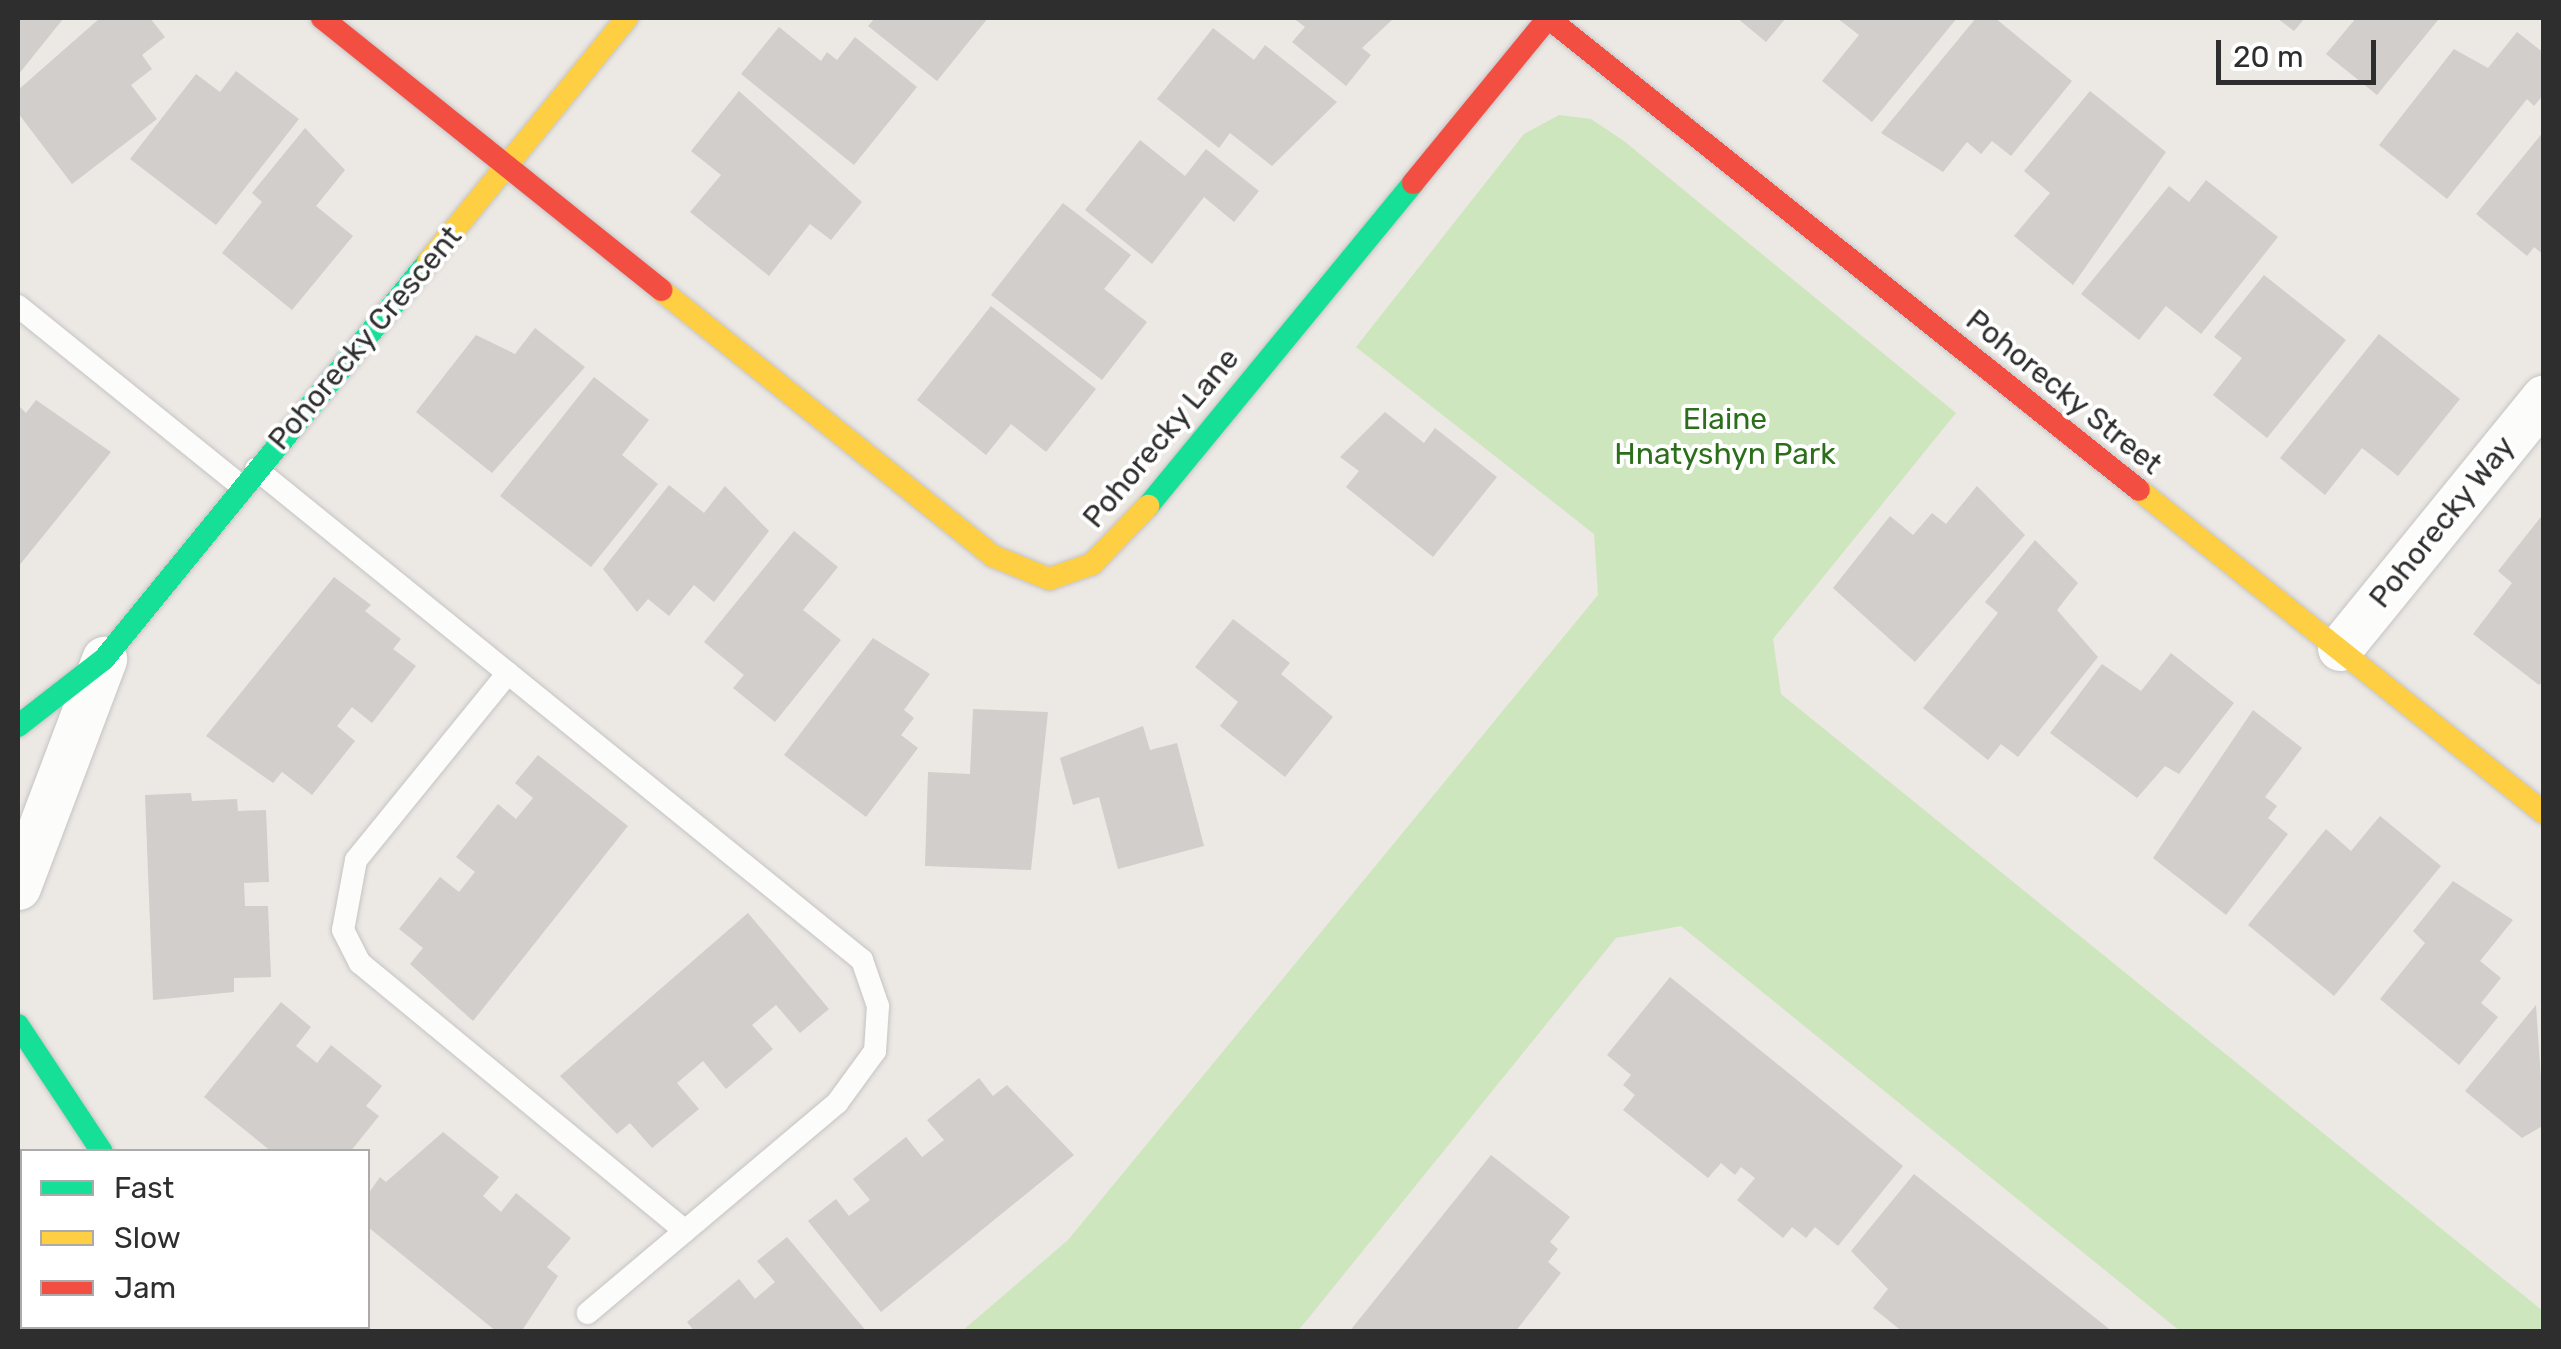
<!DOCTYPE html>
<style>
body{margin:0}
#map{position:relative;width:2561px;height:1349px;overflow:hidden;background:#ece8e4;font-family:Rubik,sans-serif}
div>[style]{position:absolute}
.green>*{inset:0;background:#cee6be}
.building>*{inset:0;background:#d1cecb}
.roads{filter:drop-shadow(0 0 2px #c5c4c5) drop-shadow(0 0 2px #c5c4c5)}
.lane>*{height:22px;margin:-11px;padding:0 11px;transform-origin:11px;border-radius:11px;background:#fcfcfb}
.street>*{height:45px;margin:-22.5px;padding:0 22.5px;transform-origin:22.5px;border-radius:22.5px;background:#fcfcfb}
.fast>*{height:22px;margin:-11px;padding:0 11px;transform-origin:11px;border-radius:11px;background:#16e098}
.slow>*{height:22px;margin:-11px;padding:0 11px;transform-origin:11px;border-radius:11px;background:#ffcf43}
.jam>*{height:22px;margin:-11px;padding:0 11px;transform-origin:11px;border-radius:11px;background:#f24e42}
span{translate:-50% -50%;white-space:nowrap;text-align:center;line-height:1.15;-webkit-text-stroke:8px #fff;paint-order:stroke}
.street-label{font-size:30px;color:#2e2e2e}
.park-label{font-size:30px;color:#2c6e1b}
.frame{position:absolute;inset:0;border:20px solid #2e2e2e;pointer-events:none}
.legend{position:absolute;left:20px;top:1149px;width:350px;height:180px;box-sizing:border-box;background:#fff;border:2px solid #ababab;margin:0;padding:12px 18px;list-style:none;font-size:30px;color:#2e2e2e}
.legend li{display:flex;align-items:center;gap:20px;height:50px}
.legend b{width:50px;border:2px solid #ababab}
.scale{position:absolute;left:2216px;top:40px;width:160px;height:45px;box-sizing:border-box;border:5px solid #2e2e2e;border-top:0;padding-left:12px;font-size:30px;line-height:35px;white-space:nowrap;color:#2e2e2e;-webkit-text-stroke:8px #fff;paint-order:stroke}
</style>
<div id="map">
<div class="green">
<div style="clip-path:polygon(1559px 115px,1591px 119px,1624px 141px,1956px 413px,1773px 639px,1781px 694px,2543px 1311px,2543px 1331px,2180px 1331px,1681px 926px,1616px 938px,1298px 1331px,962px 1331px,1068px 1240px,1598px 595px,1594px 534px,1356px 347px,1524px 134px)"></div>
</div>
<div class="building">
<div style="clip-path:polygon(18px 18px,63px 19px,18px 75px)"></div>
<div style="clip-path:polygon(100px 18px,150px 18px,165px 37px,142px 55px,152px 69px,131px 85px,157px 119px,72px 184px,18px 113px,18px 90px)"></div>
<div style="clip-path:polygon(875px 18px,988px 18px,937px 81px,868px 26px)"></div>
<div style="clip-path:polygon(1293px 18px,1394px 18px,1362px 48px,1371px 55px,1346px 86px,1292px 42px,1305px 27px)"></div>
<div style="clip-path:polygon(1737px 18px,1786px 18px,1766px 42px)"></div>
<div style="clip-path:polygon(1837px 18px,1957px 18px,1872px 122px,1822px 81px,1859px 35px)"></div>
<div style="clip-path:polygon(1976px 18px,1995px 18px,2072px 81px,2011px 156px,1992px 141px,1981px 154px,1967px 142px,1943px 172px,1881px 133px)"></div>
<div style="clip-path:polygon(2277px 18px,2305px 18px,2294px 31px)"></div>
<div style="clip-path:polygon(2356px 18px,2435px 18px,2438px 20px,2377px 95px,2326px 54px)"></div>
<div style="clip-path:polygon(779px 27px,821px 61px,827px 52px,837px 60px,855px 37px,917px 87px,854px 165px,741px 74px)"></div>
<div style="clip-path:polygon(1213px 28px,1254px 60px,1265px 45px,1337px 102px,1272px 166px,1230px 133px,1219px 148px,1157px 99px)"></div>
<div style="clip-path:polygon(2517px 32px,2544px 53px,2544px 94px,2534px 106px,2527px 99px,2447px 199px,2379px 145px,2454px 49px,2488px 68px)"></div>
<div style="clip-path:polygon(236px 71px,299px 119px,216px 225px,130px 159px,196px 74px,220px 92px)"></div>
<div style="clip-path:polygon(739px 91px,862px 202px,831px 240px,810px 224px,769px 276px,690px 212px,721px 175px,691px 151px)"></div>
<div style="clip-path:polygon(2090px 91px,2166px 152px,2073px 285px,2014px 236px,2050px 193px,2024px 171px)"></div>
<div style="clip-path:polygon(305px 128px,345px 170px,316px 206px,353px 236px,292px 310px,222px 253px,262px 202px,252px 193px)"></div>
<div style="clip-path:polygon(2544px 131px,2544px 255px,2534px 247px,2527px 256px,2476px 214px)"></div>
<div style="clip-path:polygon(1140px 140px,1185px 176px,1206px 149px,1259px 191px,1234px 222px,1204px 197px,1152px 264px,1085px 210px)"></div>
<div style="clip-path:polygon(2206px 180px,2278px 237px,2201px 334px,2166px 306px,2139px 340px,2081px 294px,2169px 186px,2189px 202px)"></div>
<div style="clip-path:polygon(1063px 203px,1131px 255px,1104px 289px,1147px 322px,1102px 380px,991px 295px)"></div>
<div style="clip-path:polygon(2264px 275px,2346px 340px,2267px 438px,2213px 395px,2242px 358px,2214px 337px)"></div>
<div style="clip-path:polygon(991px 306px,1096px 389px,1046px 452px,1011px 424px,986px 455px,917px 400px)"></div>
<div style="clip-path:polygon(535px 328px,585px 367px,492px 473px,416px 412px,476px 335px,515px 354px)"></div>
<div style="clip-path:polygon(2379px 334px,2460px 399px,2398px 476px,2362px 448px,2325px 495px,2280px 458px)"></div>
<div style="clip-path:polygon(594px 377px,649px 420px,622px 455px,658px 484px,591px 567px,500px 496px)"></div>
<div style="clip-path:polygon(36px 400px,111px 452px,18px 567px,18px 405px,26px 413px)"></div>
<div style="clip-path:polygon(1385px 412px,1424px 443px,1435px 428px,1497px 477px,1433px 557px,1346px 487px,1359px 471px,1340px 457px)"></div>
<div style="clip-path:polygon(669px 485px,704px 513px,725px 486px,769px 531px,714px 602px,694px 585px,669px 616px,648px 599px,637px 612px,603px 569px)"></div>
<div style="clip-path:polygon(1977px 486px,2025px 535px,1915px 662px,1833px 588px,1890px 516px,1913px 535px,1932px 513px,1946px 524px)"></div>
<div style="clip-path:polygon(2544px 513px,2544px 680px,2539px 685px,2473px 634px,2512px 583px,2498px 571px)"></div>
<div style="clip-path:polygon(794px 531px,838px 567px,803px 610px,841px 640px,775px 722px,733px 688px,744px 675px,704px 642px)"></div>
<div style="clip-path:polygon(2035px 540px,2078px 583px,2057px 610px,2098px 657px,2018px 757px,2001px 744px,1988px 760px,1923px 708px,1998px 613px,1985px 602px)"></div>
<div style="clip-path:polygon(334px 577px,371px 605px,365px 611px,401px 639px,393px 649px,416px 666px,372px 723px,352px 707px,337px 726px,355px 741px,312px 795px,282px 772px,273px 783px,206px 736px)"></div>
<div style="clip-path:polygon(1233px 619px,1290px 663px,1281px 674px,1333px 717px,1285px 777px,1220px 726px,1238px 702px,1195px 667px)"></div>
<div style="clip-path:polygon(873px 638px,930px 674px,904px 710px,914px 718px,901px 735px,918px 748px,866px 817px,784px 755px)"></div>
<div style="clip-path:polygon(2171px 653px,2234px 703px,2179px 774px,2165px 766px,2137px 798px,2050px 733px,2102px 664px,2141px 691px)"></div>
<div style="clip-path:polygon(973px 709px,1048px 712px,1031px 870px,925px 866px,928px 772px,970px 774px)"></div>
<div style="clip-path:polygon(2253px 710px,2302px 748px,2265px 797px,2277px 806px,2268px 818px,2288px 834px,2226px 915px,2153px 858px)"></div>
<div style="clip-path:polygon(1143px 726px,1150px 750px,1177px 743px,1204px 846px,1118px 869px,1099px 797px,1073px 805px,1060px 758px)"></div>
<div style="clip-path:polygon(538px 755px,628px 826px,473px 1021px,410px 964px,423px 948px,399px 929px,440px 877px,459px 892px,475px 872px,456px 857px,498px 804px,516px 819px,533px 798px,515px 783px)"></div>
<div style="clip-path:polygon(191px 793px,192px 801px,237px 799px,238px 811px,266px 810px,269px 882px,244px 883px,245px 906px,268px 906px,271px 977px,234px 978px,234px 992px,153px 1000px,145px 795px)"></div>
<div style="clip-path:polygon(2380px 816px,2441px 866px,2334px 996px,2248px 925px,2326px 829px,2351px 851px)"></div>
<div style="clip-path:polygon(2453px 881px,2513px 920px,2480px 961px,2501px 978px,2481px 1003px,2498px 1017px,2459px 1065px,2380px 999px,2425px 943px,2413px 931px)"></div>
<div style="clip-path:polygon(748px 913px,829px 1009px,800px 1033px,776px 1005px,752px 1025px,773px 1049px,726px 1089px,703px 1061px,677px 1083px,699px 1109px,652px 1148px,630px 1123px,617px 1134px,560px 1076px)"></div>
<div style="clip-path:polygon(1670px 977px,1903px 1166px,1838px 1246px,1815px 1227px,1806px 1238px,1792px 1227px,1783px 1238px,1737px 1200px,1755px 1178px,1741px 1167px,1735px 1175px,1721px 1163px,1708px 1178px,1623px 1110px,1635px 1095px,1623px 1085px,1631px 1075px,1607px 1055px)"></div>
<div style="clip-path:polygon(281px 1002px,311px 1027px,296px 1046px,317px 1063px,331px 1045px,382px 1086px,366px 1106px,379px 1116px,350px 1152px,272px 1152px,204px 1097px)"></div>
<div style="clip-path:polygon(2536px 1005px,2544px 1125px,2522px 1138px,2465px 1091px)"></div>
<div style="clip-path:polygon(979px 1078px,993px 1096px,1007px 1085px,1074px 1155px,881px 1312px,808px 1221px,836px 1199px,849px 1216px,870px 1200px,853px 1179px,906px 1137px,922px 1157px,944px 1140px,927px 1120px)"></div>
<div style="clip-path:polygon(443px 1132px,499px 1177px,483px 1196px,501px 1212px,516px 1193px,571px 1238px,547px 1267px,558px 1276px,521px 1332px,497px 1332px,368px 1227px,368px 1194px,380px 1177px,386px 1182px)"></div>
<div style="clip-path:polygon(1491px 1155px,1570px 1217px,1550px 1242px,1558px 1249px,1548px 1262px,1561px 1273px,1515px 1332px,1349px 1332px)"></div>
<div style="clip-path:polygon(1914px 1174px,2113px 1332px,1903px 1332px,1873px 1308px,1888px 1289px,1851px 1251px)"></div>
<div style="clip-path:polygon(787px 1237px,867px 1332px,695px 1332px,687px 1322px,739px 1279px,755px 1299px,775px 1282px,757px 1261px)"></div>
</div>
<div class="roads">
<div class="lane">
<div style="left:18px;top:306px;width:288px;rotate:38.9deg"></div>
<div style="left:256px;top:469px;width:780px;rotate:39.02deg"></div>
<div style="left:862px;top:960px;width:49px;rotate:70.8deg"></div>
<div style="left:878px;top:1006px;width:45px;rotate:93.8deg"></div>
<div style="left:875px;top:1051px;width:64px;rotate:126.2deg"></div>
<div style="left:837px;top:1103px;width:326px;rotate:139.9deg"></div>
<div style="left:508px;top:673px;width:241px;rotate:129.1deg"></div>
<div style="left:356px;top:860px;width:71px;rotate:100.5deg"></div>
<div style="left:343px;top:930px;width:37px;rotate:63deg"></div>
<div style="left:360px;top:963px;width:421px;rotate:39.5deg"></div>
</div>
<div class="street">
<div style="left:2340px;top:648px;width:323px;rotate:-50.9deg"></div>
<div style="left:18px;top:887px;width:244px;rotate:-69.3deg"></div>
</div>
<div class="fast">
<div style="left:1148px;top:506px;width:418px;rotate:-50.6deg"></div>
<div style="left:18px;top:726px;width:109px;rotate:-37.9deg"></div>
<div style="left:104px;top:659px;width:512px;rotate:-50.78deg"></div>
<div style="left:18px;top:1025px;width:152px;rotate:56.5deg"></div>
<div style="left:18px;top:1210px;width:4px;rotate:27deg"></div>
</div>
<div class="slow">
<div style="left:428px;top:262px;width:315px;rotate:-50.8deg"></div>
<div style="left:661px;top:290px;width:425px;rotate:38.7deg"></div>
<div style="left:993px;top:556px;width:61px;rotate:22.3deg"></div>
<div style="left:1049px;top:579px;width:46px;rotate:-19.2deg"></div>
<div style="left:1092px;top:564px;width:81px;rotate:-46deg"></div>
<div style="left:2139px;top:490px;width:518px;rotate:38.57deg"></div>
<div style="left:172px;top:1326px;width:8px;rotate:45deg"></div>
<div style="left:309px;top:1326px;width:8px;rotate:45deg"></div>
</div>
<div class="jam">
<div style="left:322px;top:18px;width:435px;rotate:38.7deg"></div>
<div style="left:1548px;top:18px;width:756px;rotate:38.61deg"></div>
<div style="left:1413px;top:183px;width:213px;rotate:-50.7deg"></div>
</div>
</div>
<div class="street-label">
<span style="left:365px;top:338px;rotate:-50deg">Pohorecky Crescent</span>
<span style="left:2064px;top:392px;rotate:39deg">Pohorecky Street</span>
<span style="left:1161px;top:438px;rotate:-50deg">Pohorecky Lane</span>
<span style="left:2442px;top:522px;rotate:-51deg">Pohorecky Way</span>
</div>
<div class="park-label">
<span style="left:1725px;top:436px">Elaine<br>Hnatyshyn Park</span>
</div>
<div class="frame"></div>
<ul class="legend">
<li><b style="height:12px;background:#16e098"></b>Fast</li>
<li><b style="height:12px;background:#ffcf43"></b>Slow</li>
<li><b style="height:12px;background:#f24e42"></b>Jam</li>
</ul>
<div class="scale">20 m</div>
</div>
